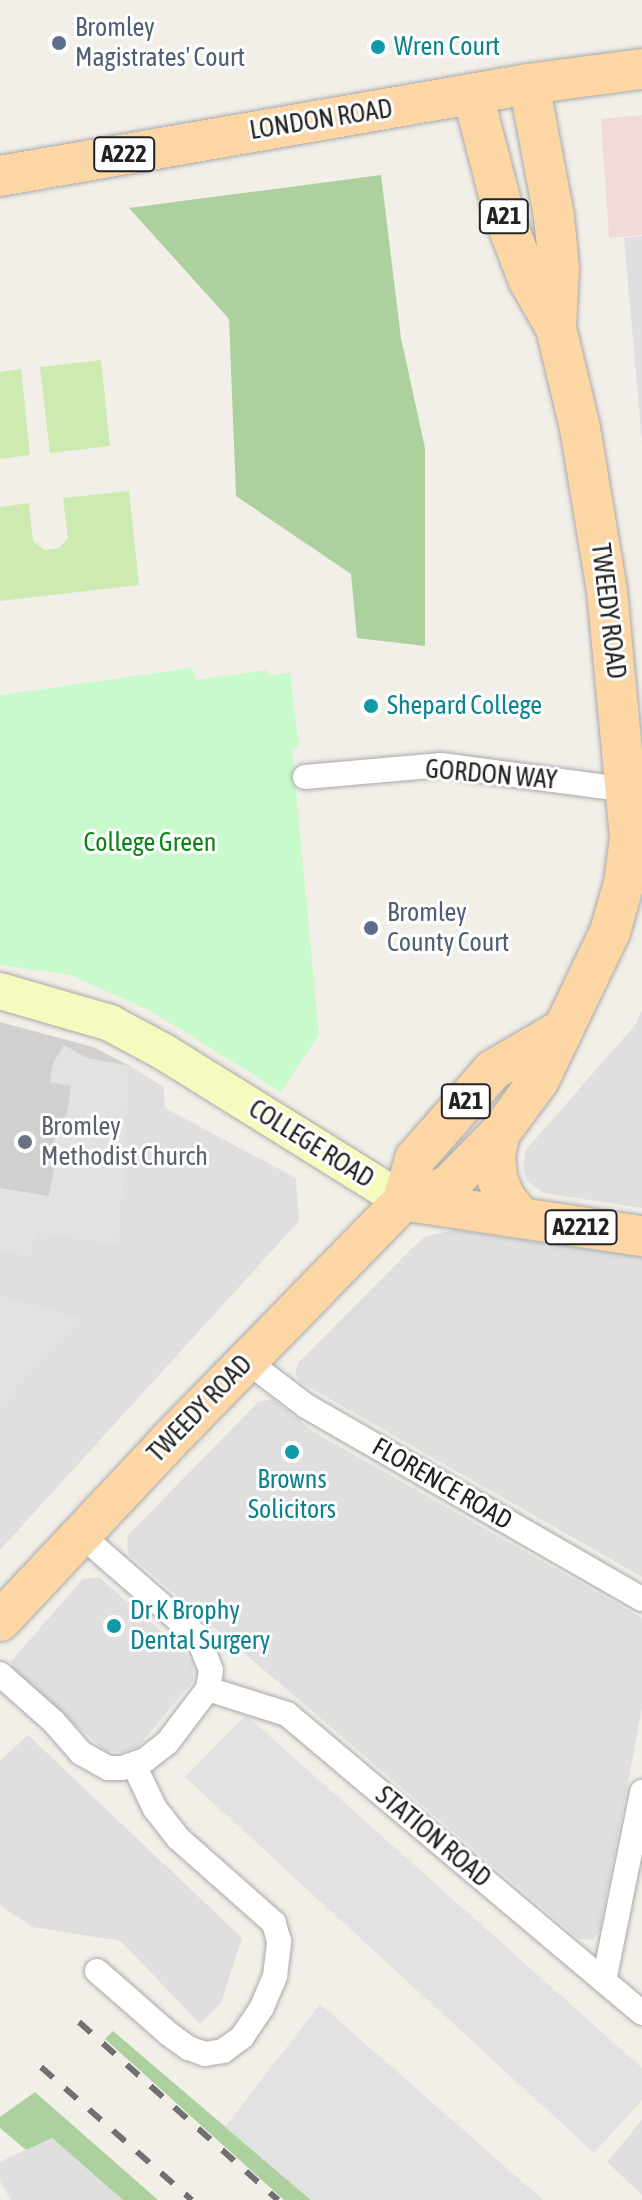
<!DOCTYPE html>
<style>
body{margin:0}
#map{position:relative;width:642px;height:2200px;overflow:hidden;background:#f2efe9;font-family:"Asap Condensed",sans-serif}
div>[style]{position:absolute}
.residential>*{inset:0;background:#e0dfdf}
.commercial>*{inset:0;background:#f2dad9}
.religious>*{inset:0;background:#d0d0d0}
.grass>*{inset:0;background:#cdebb0}
.forest>*{inset:0;background:#add19e}
.park>*{inset:0;background:#c8facc}
.parking>*{inset:0;background:#e2e2e2}
.roads{filter:drop-shadow(0 0 2px #a9a9a9) drop-shadow(0 0 2px #a9a9a9)}
.street>*{height:24px;margin:-12px;padding:0 12px;transform-origin:12px;border-radius:12px;background:#fff}
.secondary>*{height:36px;margin:-18px;padding:0 18px;transform-origin:18px;border-radius:18px;background:#f7fabf}
.primary>*{height:40px;margin:-20px;padding:0 20px;transform-origin:20px;border-radius:20px;background:#fcd6a4}
.rail>*{height:6px;margin-top:-3px;transform-origin:0;background:repeating-linear-gradient(90deg,#707070 0 16px,transparent 0 32px)}
.dots>*{width:22px;height:22px;translate:-50% -50%;box-sizing:border-box;border:4px solid #fff;border-radius:50%}
span{translate:-50% -50%;white-space:nowrap;text-align:center;line-height:1.15;-webkit-text-stroke:6px #fff;paint-order:stroke}
.shield-label span{padding:2px 6px;background:#fff;border:2px solid;border-radius:6px;-webkit-text-stroke-width:0}
.shield-label{font-size:24px;color:#222;font-weight:700}
.service-label{font-size:26px;color:#4e5e75}
.left{translate:0 -50%;text-align:left}
.culture-label{font-size:26px;color:#0d838f}
.street-label{font-size:26px;color:#222}
.park-label{font-size:26px;color:#0c8416}
.worship-label{font-size:26px;color:#5b616d}
</style>
<div id="map">
<div class="residential">
<div style="clip-path:polygon(642px 236px,642px 443px,624px 238px)"></div>
<div style="clip-path:polygon(642px 1011px,642px 1208px,543px 1193px,527px 1181px,523px 1169px,525px 1151px,635px 1025px)"></div>
<div style="clip-path:polygon(130px 1066px,164px 1087px,165px 1108px,296px 1178px,299px 1221px,0 1550px,0 1404px,82px 1319px,0 1296px,0 1250px,31px 1258px,35px 1232px,119px 1246px)"></div>
<div style="clip-path:polygon(455px 1230px,642px 1257px,642px 1577px,300px 1382px,295px 1374px,298px 1363px,414px 1246px,426px 1236px)"></div>
<div style="clip-path:polygon(272px 1399px,314px 1432px,642px 1618px,642px 1709px,600px 1929px,593px 1940px,579px 1939px,128px 1554px,127px 1536px,258px 1402px)"></div>
<div style="clip-path:polygon(99px 1577px,185px 1652px,193px 1665px,193px 1681px,138px 1747px,122px 1752px,106px 1751px,15px 1675px,11px 1661px,83px 1579px)"></div>
<div style="clip-path:polygon(28px 1735px,242px 1938px,221px 2003px,200px 2024px,121px 1941px,32px 1927px,0 1905px,0 1761px)"></div>
<div style="clip-path:polygon(642px 2120px,642px 2195px,607px 2162px)"></div>
<div style="clip-path:polygon(52px 2138px,123px 2200px,11px 2200px,0 2181px,0 2162px)"></div>
</div>
<div class="commercial">
<div style="clip-path:polygon(642px 115px,642px 235px,609px 238px,601px 119px)"></div>
</div>
<div class="religious">
<div style="clip-path:polygon(0 1022px,93px 1047px,130px 1066px,119px 1247px,36px 1232px,31px 1258px,0 1250px)"></div>
</div>
<div class="grass">
<div style="clip-path:polygon(101px 360px,110px 446px,50px 453px,40px 367px)"></div>
<div style="clip-path:polygon(21px 369px,30px 455px,0 459px,0 372px)"></div>
<div style="clip-path:polygon(129px 491px,139px 585px,0 601px,0 507px,29px 503px,33px 541px,45px 550px,59px 548px,68px 538px,63px 498px)"></div>
</div>
<div class="forest">
<div style="clip-path:polygon(381px 175px,401px 338px,425px 448px,425px 646px,357px 638px,351px 574px,236px 496px,229px 319px,129px 208px)"></div>
<div style="clip-path:polygon(113px 2031px,311px 2200px,284px 2200px,105px 2039px)"></div>
<div style="clip-path:polygon(35px 2092px,158px 2200px,123px 2200px,52px 2138px,26px 2150px,0 2128px,0 2117px)"></div>
</div>
<div class="park">
<div style="clip-path:polygon(192px 668px,196px 680px,267px 670px,269px 675px,290px 673px,299px 747px,292px 749px,319px 1034px,281px 1092px,149px 1010px,70px 975px,0 965px,0 695px)"></div>
</div>
<div class="parking">
<div style="clip-path:polygon(64px 1045px,87px 1058px,130px 1066px,119px 1247px,36px 1232px,31px 1258px,0 1250px,0 1188px,49px 1196px,54px 1168px,49px 1166px,58px 1119px,63px 1119px,67px 1113px,71px 1086px,50px 1082px,53px 1063px)"></div>
<div style="clip-path:polygon(0 1296px,83px 1319px,0 1404px)"></div>
<div style="clip-path:polygon(246px 1715px,642px 2068px,642px 2100px,594px 2153px,185px 1777px)"></div>
<div style="clip-path:polygon(320px 2004px,543px 2200px,311px 2200px,225px 2127px)"></div>
</div>
<div class="roads">
<div class="street">
<div style="left:305px;top:777px;width:137px;rotate:-5deg"></div>
<div style="left:441px;top:765px;width:189px;rotate:7.6deg"></div>
<div style="left:247px;top:1361px;width:74px;rotate:37.3deg"></div>
<div style="left:306px;top:1406px;width:387px;rotate:29.9deg"></div>
<div style="left:0;top:1674px;width:72px;rotate:41.6deg"></div>
<div style="left:54px;top:1722px;width:41px;rotate:48.9deg"></div>
<div style="left:81px;top:1753px;width:31px;rotate:29deg"></div>
<div style="left:108px;top:1768px;width:14px"></div>
<div style="left:122px;top:1768px;width:24px;rotate:-19deg"></div>
<div style="left:145px;top:1760px;width:28px;rotate:-38deg"></div>
<div style="left:167px;top:1743px;width:68px;rotate:-52.8deg"></div>
<div style="left:208px;top:1689px;width:19px;rotate:-81deg"></div>
<div style="left:211px;top:1670px;width:35px;rotate:-112deg"></div>
<div style="left:198px;top:1637px;width:157px;rotate:-138.9deg"></div>
<div style="left:208px;top:1689px;width:83px;rotate:17.6deg"></div>
<div style="left:287px;top:1714px;width:464px;rotate:40.1deg"></div>
<div style="left:97px;top:1971px;width:96px;rotate:41.2deg"></div>
<div style="left:169px;top:2034px;width:24px;rotate:36deg"></div>
<div style="left:188px;top:2048px;width:18px;rotate:19deg"></div>
<div style="left:205px;top:2054px;width:18px;rotate:-9deg"></div>
<div style="left:223px;top:2051px;width:24px;rotate:-36deg"></div>
<div style="left:242px;top:2037px;width:36px;rotate:-56deg"></div>
<div style="left:262px;top:2007px;width:34px;rotate:-67deg"></div>
<div style="left:275px;top:1976px;width:35px;rotate:-83deg"></div>
<div style="left:279px;top:1941px;width:19px;rotate:-106deg"></div>
<div style="left:274px;top:1923px;width:128px;rotate:-138.5deg"></div>
<div style="left:178px;top:1838px;width:37px;rotate:-128deg"></div>
<div style="left:155px;top:1809px;width:49px;rotate:-115.5deg"></div>
<div style="left:604px;top:1981px;width:193px;rotate:-78.6deg"></div>
</div>
<div class="secondary">
<div style="left:0;top:991px;width:115px;rotate:16.2deg"></div>
<div style="left:110px;top:1023px;width:61px;rotate:28.2deg"></div>
<div style="left:164px;top:1052px;width:282px;rotate:31.9deg"></div>
</div>
<div class="primary">
<div style="left:529px;top:84px;width:134px;rotate:79.3deg"></div>
<div style="left:554px;top:216px;width:52px;rotate:84.5deg"></div>
<div style="left:559px;top:268px;width:60px;rotate:92.9deg"></div>
<div style="left:0;top:176px;width:537px;rotate:-9.87deg"></div>
<div style="left:529px;top:84px;width:114px;rotate:-7.6deg"></div>
<div style="left:500px;top:1133px;width:23px;rotate:103deg"></div>
<div style="left:495px;top:1155px;width:23px;rotate:85deg"></div>
<div style="left:497px;top:1178px;width:22px;rotate:68deg"></div>
<div style="left:505px;top:1198px;width:26px;rotate:51deg"></div>
<div style="left:403px;top:1201px;width:44px;rotate:-74.1deg"></div>
<div style="left:415px;top:1159px;width:118px;rotate:-48.8deg"></div>
<div style="left:493px;top:1070px;width:81px;rotate:-30.4deg"></div>
<div style="left:407px;top:1201px;width:238px;rotate:8.5deg"></div>
<div style="left:0;top:1621px;width:241px;rotate:-46.8deg"></div>
<div style="left:165px;top:1445px;width:341px;rotate:-45.7deg"></div>
<div style="left:403px;top:1201px;width:47px;rotate:-18.4deg"></div>
<div style="left:448px;top:1186px;width:74px;rotate:-45.5deg"></div>
<div style="left:500px;top:1133px;width:66px;rotate:-53.7deg"></div>
<div style="left:539px;top:1080px;width:164px;rotate:-64.4deg"></div>
<div style="left:610px;top:932px;width:51px;rotate:-74.1deg"></div>
<div style="left:624px;top:883px;width:45px;rotate:-82.4deg"></div>
<div style="left:630px;top:838px;width:248px;rotate:-95.3deg"></div>
<div style="left:607px;top:591px;width:165px;rotate:-99.4deg"></div>
<div style="left:580px;top:428px;width:103px;rotate:-103.5deg"></div>
<div style="left:556px;top:328px;width:56px;rotate:-119.7deg"></div>
<div style="left:528px;top:279px;width:65px;rotate:-110.7deg"></div>
<div style="left:505px;top:218px;width:127px;rotate:-104.6deg"></div>
</div>
</div>
<div class="rail">
<div style="left:79px;top:2022px;width:267px;rotate:41.8deg"></div>
<div style="left:41px;top:2067px;width:201px;rotate:41.4deg"></div>
</div>
<div class="dots">
<div style="left:59px;top:43px;background:#5c6f8a"></div>
<div style="left:378px;top:47px;background:#0f9aa8"></div>
<div style="left:371px;top:706px;background:#0f9aa8"></div>
<div style="left:371px;top:928px;background:#5c6f8a"></div>
<div style="left:25px;top:1142px;background:#6b7280"></div>
<div style="left:292px;top:1452px;background:#0f9aa8"></div>
<div style="left:114px;top:1626px;background:#0f9aa8"></div>
</div>
<div class="shield-label">
<span style="left:124px;top:154px">A222</span>
<span style="left:504px;top:216px">A21</span>
<span style="left:466px;top:1101px">A21</span>
<span style="left:581px;top:1227px">A2212</span>
</div>
<div class="service-label">
<span class="left" style="left:75px;top:43px">Bromley<br>Magistrates' Court</span>
<span class="left" style="left:387px;top:928px">Bromley<br>County Court</span>
</div>
<div class="culture-label">
<span class="left" style="left:394px;top:47px">Wren Court</span>
<span class="left" style="left:387px;top:706px">Shepard College</span>
<span style="left:292px;top:1495px">Browns<br>Solicitors</span>
<span class="left" style="left:130px;top:1626px">Dr K Brophy<br>Dental Surgery</span>
</div>
<div class="street-label">
<span style="left:321px;top:120px;rotate:-9deg">LONDON ROAD</span>
<span style="left:608px;top:611px;rotate:83deg">TWEEDY ROAD</span>
<span style="left:491px;top:775px;rotate:5deg">GORDON WAY</span>
<span style="left:311px;top:1144px;rotate:32deg">COLLEGE ROAD</span>
<span style="left:200px;top:1409px;rotate:-46deg">TWEEDY ROAD</span>
<span style="left:442px;top:1484px;rotate:30deg">FLORENCE ROAD</span>
<span style="left:433px;top:1837px;rotate:40deg">STATION ROAD</span>
</div>
<div class="park-label">
<span style="left:150px;top:843px">College Green</span>
</div>
<div class="worship-label">
<span class="left" style="left:41px;top:1142px">Bromley<br>Methodist Church</span>
</div>
</div>
